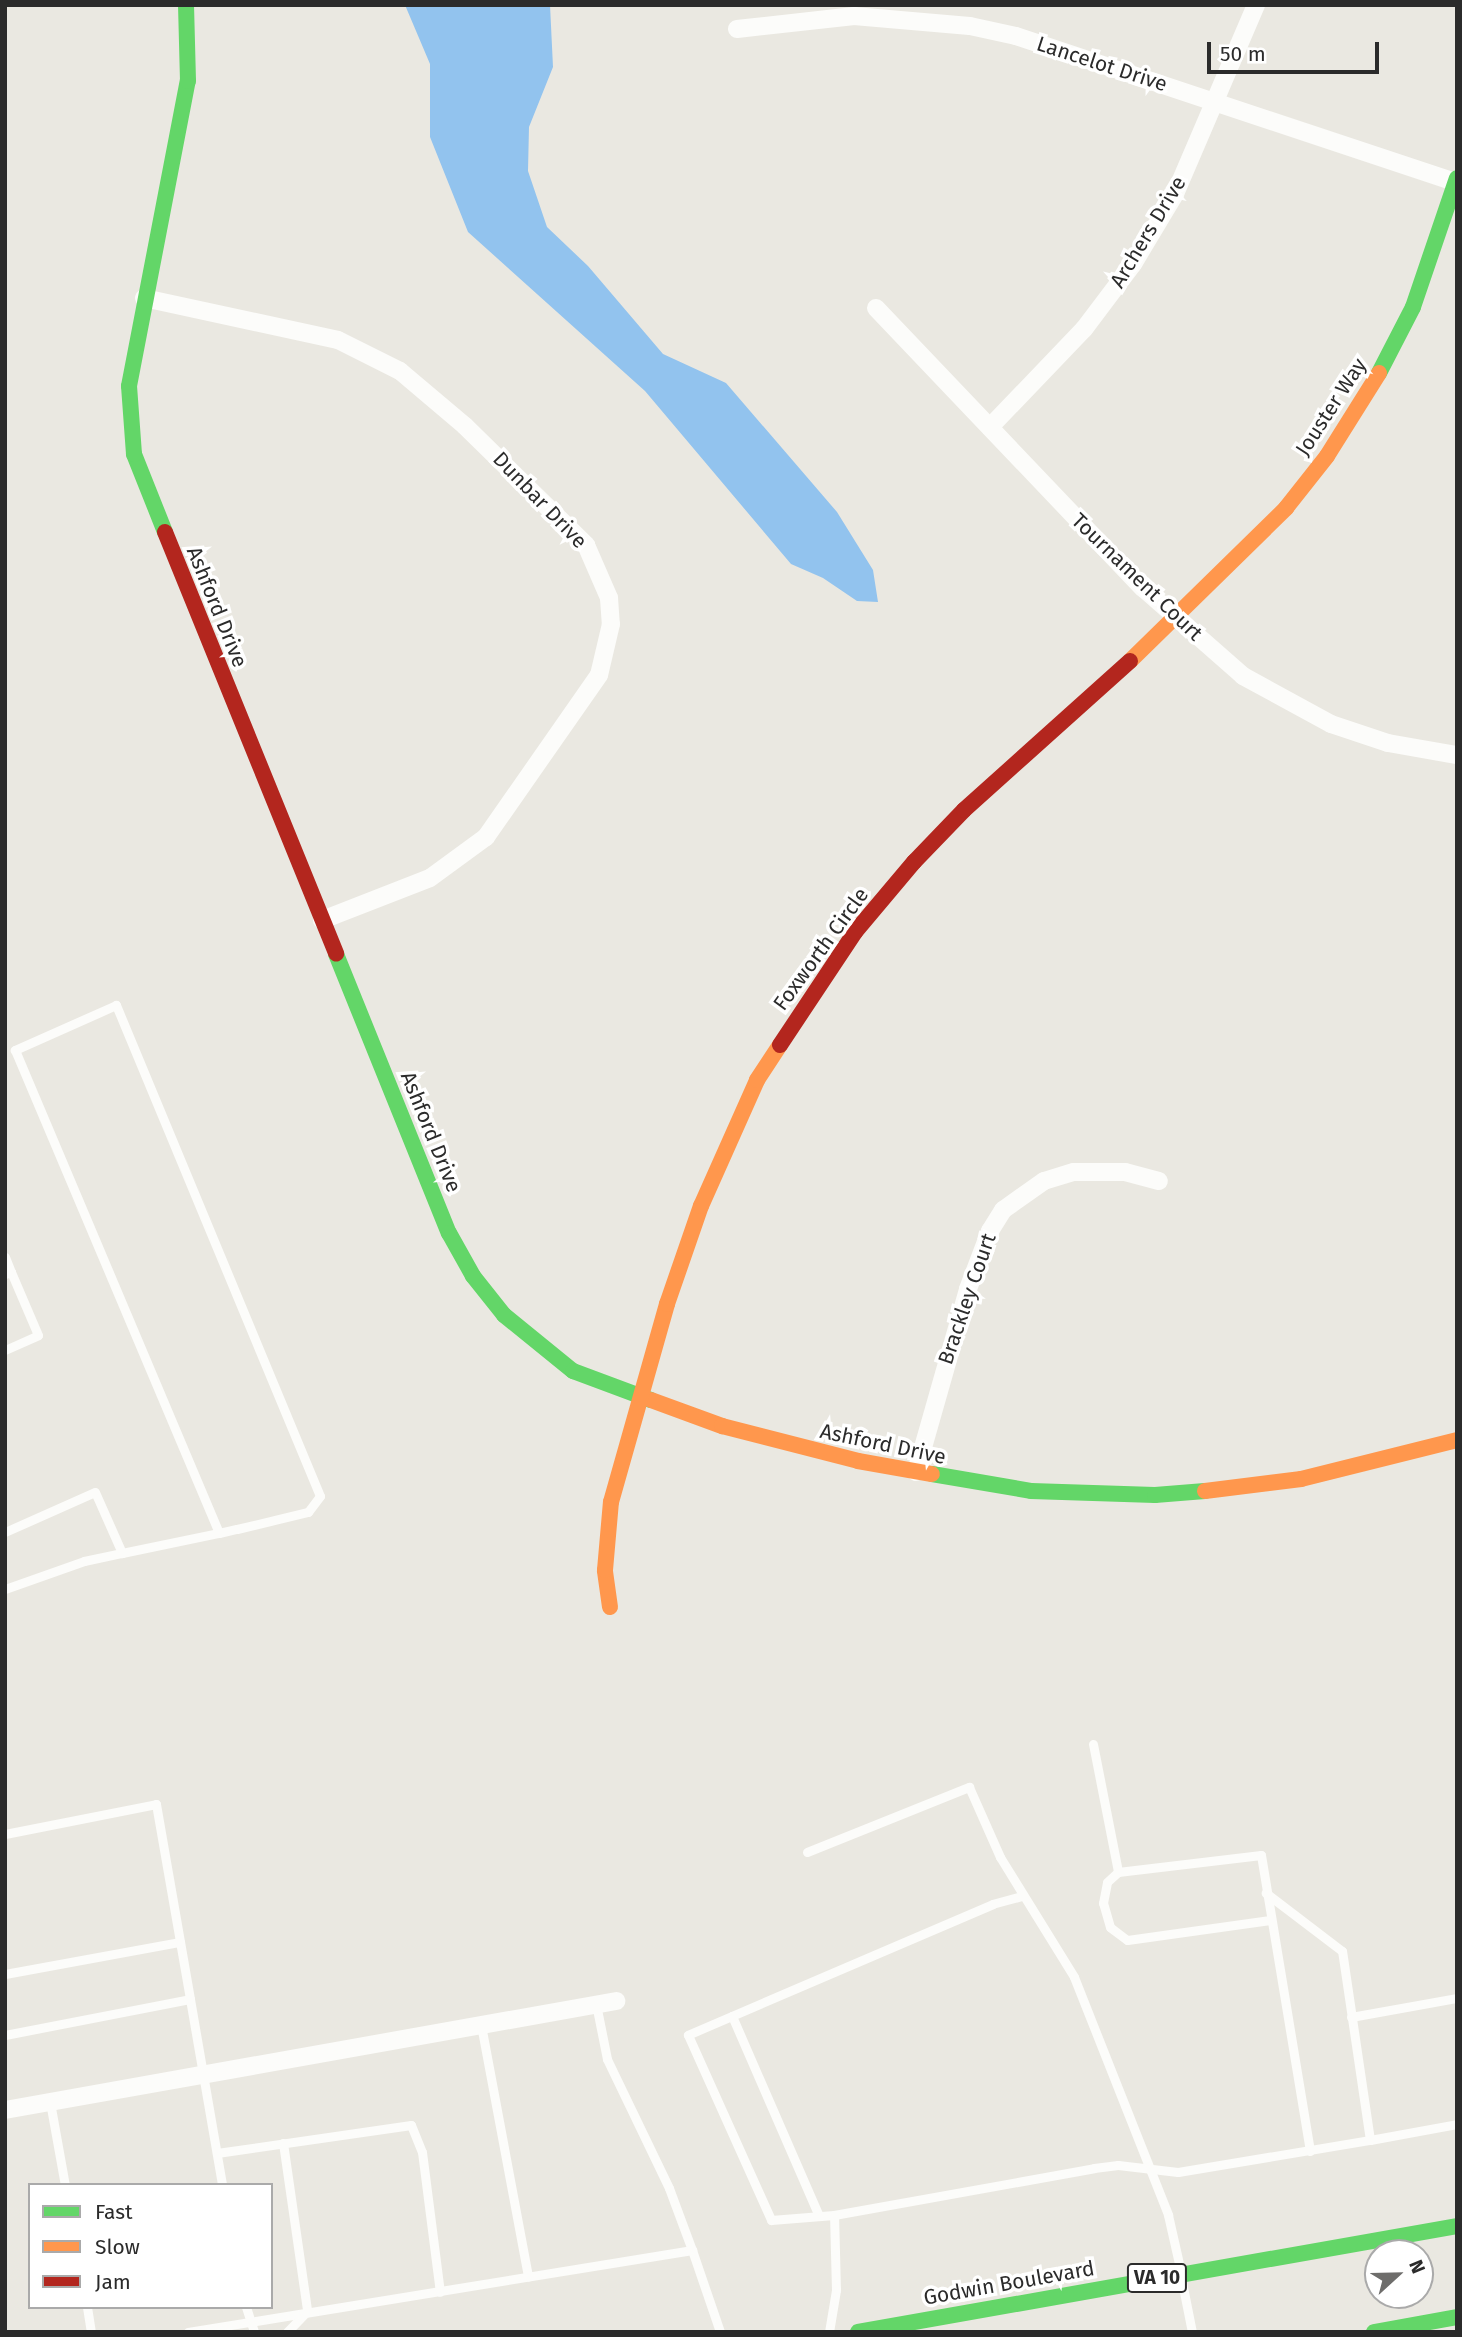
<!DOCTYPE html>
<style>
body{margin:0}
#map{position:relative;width:1462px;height:2337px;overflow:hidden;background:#eae8e1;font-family:"Fira Sans",sans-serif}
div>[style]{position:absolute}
.water>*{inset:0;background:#92c3ee}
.lane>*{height:9px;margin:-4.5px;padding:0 4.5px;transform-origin:4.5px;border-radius:4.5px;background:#fcfcfa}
.street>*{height:18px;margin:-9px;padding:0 9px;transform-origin:9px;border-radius:9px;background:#fcfcfa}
.fast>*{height:16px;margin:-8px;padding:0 8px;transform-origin:8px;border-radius:8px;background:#63d668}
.slow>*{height:16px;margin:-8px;padding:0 8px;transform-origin:8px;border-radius:8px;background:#ff974d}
.jam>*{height:16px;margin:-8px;padding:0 8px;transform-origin:8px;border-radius:8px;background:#b3261e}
span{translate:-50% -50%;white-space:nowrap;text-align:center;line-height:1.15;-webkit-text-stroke:7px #fff;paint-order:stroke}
.shield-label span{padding:2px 5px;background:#fff;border:2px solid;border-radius:5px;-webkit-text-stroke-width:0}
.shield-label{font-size:19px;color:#2b2b2b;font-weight:700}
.street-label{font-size:21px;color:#2b2b2b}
.frame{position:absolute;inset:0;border:7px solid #2b2b2b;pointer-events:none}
.legend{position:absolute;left:28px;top:2183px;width:245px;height:126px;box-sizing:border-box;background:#fff;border:2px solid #aaa;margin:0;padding:9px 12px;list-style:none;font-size:21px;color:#2b2b2b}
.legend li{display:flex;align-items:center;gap:14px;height:35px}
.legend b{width:35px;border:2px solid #aaa}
.north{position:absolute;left:1364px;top:2239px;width:70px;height:70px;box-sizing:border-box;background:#fff;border:2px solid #aaa;border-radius:50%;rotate:68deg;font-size:19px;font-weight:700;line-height:28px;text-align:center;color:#2b2b2b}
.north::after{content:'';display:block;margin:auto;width:24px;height:32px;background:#6e6d6b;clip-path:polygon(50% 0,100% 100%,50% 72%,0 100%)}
.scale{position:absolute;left:1207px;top:42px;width:172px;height:32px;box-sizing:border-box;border:4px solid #2b2b2b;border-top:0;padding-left:9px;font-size:21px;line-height:24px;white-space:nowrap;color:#2b2b2b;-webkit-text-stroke:5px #fff;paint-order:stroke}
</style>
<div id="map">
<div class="water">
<div style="clip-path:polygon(405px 5px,550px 5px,553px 67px,529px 127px,528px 171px,547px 227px,588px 266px,663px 354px,726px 383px,837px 512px,873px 570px,878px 602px,857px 601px,823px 578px,791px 564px,645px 391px,468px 232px,430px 137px,430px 64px)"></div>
</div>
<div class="lane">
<div style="left:5px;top:1257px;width:16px;rotate:68deg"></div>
<div style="left:11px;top:1272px;width:6px;rotate:162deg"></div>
<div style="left:5px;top:1350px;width:36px;rotate:-24deg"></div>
<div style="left:38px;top:1335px;width:69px;rotate:-113.2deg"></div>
<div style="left:5px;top:1532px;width:98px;rotate:-24deg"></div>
<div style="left:95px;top:1492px;width:67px;rotate:66.1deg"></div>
<div style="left:5px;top:1589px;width:84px;rotate:-19.5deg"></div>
<div style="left:84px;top:1561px;width:39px;rotate:-12deg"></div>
<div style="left:122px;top:1553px;width:99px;rotate:-11.7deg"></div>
<div style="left:219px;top:1533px;width:18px;rotate:-13deg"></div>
<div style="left:237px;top:1529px;width:73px;rotate:-13.5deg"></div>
<div style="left:308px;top:1512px;width:20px;rotate:-53deg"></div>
<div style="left:320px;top:1496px;width:532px;rotate:-112.56deg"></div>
<div style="left:116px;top:1005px;width:111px;rotate:156deg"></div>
<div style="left:15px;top:1050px;width:524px;rotate:67.1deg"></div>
<div style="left:1093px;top:1744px;width:130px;rotate:78.9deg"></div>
<div style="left:5px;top:1834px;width:154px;rotate:-11.2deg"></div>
<div style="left:156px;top:1804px;width:198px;rotate:80.1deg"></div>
<div style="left:807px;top:1852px;width:175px;rotate:-21.9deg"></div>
<div style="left:969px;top:1787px;width:77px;rotate:66.1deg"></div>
<div style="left:1000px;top:1857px;width:141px;rotate:58.3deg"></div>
<div style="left:1074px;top:1977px;width:256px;rotate:68.4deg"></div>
<div style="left:1168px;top:2215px;width:54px;rotate:77.2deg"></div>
<div style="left:1022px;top:1896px;width:30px;rotate:165deg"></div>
<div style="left:993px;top:1904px;width:332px;rotate:156.8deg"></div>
<div style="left:688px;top:2035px;width:203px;rotate:65.8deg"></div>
<div style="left:771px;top:2220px;width:63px;rotate:-4.5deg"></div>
<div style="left:834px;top:2215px;width:264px;rotate:-10.2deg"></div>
<div style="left:1094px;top:2168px;width:24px;rotate:-7deg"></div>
<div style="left:1118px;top:2165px;width:60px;rotate:6.7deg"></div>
<div style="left:1178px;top:2172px;width:195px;rotate:-9.5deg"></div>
<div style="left:1370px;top:2140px;width:191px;rotate:-98.4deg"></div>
<div style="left:1342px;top:1951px;width:96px;rotate:-142.7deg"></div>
<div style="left:1270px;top:1920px;width:144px;rotate:172deg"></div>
<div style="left:1127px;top:1940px;width:21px;rotate:-143deg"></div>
<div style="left:1110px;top:1927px;width:25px;rotate:-106deg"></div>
<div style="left:1103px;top:1903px;width:21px;rotate:-79deg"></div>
<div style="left:1107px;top:1882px;width:15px;rotate:-42deg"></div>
<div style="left:1118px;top:1872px;width:144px;rotate:-6.8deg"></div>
<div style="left:1261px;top:1855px;width:300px;rotate:80.6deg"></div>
<div style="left:5px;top:1974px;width:178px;rotate:-10.4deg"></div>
<div style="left:732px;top:2016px;width:218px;rotate:66.5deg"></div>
<div style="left:1351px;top:2017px;width:108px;rotate:-10.2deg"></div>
<div style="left:481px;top:2025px;width:256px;rotate:79.4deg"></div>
<div style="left:5px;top:2035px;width:188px;rotate:-11deg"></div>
<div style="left:190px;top:1999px;width:189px;rotate:80.2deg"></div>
<div style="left:50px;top:2102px;width:84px;rotate:79.8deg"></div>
<div style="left:1370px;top:2140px;width:88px;rotate:-10.4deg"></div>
<div style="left:283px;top:2143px;width:169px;rotate:81.8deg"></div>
<div style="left:217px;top:2153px;width:196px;rotate:-8.2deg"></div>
<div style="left:411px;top:2125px;width:29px;rotate:68deg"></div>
<div style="left:422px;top:2152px;width:141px;rotate:82.7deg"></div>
<div style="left:692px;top:2250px;width:87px;rotate:71.1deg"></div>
<div style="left:1182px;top:2282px;width:51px;rotate:78.7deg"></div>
<div style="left:87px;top:2307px;width:25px;rotate:81deg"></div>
<div style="left:246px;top:2307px;width:26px;rotate:72deg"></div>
<div style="left:188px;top:2332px;width:511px;rotate:-9.24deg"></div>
<div style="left:692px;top:2250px;width:66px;rotate:-110.4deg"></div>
<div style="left:669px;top:2188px;width:143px;rotate:-115.7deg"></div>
<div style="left:607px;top:2059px;width:56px;rotate:-101.3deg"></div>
<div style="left:287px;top:2332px;width:28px;rotate:-46deg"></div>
<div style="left:829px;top:2332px;width:43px;rotate:-80.5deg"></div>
<div style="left:836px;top:2290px;width:75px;rotate:-91.5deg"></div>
</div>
<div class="street">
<div style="left:737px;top:29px;width:118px;rotate:-6.3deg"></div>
<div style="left:854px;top:16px;width:116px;rotate:4.9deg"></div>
<div style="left:970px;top:26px;width:47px;rotate:12.3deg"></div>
<div style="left:1016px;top:36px;width:463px;rotate:18.4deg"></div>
<div style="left:144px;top:298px;width:198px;rotate:12.2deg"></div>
<div style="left:338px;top:340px;width:69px;rotate:26.6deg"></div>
<div style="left:400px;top:371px;width:85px;rotate:40.2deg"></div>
<div style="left:465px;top:426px;width:170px;rotate:44.5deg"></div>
<div style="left:586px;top:545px;width:58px;rotate:66.5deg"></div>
<div style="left:609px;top:598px;width:26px;rotate:86deg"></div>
<div style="left:611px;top:624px;width:52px;rotate:103.2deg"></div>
<div style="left:599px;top:675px;width:198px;rotate:124.9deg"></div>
<div style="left:486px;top:837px;width:69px;rotate:143.8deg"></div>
<div style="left:430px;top:878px;width:116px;rotate:158.7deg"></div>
<div style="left:876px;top:308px;width:387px;rotate:46.4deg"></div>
<div style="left:1143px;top:588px;width:133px;rotate:41.3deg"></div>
<div style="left:1243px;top:676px;width:100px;rotate:28.6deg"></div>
<div style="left:1331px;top:724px;width:60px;rotate:18.4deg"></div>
<div style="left:1388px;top:743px;width:70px;rotate:9.9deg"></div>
<div style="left:990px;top:427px;width:136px;rotate:-46.2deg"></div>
<div style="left:1084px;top:329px;width:81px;rotate:-53deg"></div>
<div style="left:1133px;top:264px;width:82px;rotate:-59deg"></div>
<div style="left:1175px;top:194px;width:206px;rotate:-66.8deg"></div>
<div style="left:916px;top:1472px;width:190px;rotate:-74.1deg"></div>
<div style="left:968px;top:1289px;width:62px;rotate:-69.2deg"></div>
<div style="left:990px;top:1231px;width:25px;rotate:-58deg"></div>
<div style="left:1003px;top:1210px;width:50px;rotate:-35.3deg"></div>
<div style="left:1044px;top:1181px;width:31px;rotate:-17deg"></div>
<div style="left:1074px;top:1172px;width:51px"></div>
<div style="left:1125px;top:1172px;width:35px;rotate:15deg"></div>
<div style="left:5px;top:2110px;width:621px;rotate:-10.11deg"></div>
</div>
<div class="fast">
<div style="left:1379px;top:373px;width:74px;rotate:-62.7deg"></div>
<div style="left:1413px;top:307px;width:136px;rotate:-71.2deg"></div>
<div style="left:165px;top:532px;width:84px;rotate:-111.7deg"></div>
<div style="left:134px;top:454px;width:68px;rotate:-94.2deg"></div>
<div style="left:129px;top:386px;width:311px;rotate:-79.1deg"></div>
<div style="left:188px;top:81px;width:76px;rotate:-91.5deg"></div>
<div style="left:336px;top:954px;width:301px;rotate:68deg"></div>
<div style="left:449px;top:1233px;width:49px;rotate:60.8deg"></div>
<div style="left:473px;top:1276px;width:50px;rotate:51.5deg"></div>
<div style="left:504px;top:1315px;width:89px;rotate:39.1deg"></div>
<div style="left:573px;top:1371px;width:83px;rotate:20.4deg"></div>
<div style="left:932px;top:1474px;width:100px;rotate:9.7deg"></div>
<div style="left:1031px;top:1491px;width:124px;rotate:1.8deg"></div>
<div style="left:1155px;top:1495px;width:50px;rotate:-4.6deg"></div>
<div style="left:858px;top:2332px;width:608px;rotate:-10.04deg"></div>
<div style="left:1374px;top:2332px;width:84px;rotate:-10.2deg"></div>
</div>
<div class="slow">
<div style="left:1130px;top:661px;width:219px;rotate:-44.4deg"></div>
<div style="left:1286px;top:508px;width:66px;rotate:-51.7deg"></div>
<div style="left:1327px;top:456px;width:98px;rotate:-57.9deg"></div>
<div style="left:651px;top:1400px;width:76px;rotate:20.1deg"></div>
<div style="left:722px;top:1426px;width:140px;rotate:14.4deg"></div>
<div style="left:858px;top:1461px;width:75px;rotate:10deg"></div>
<div style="left:1205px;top:1491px;width:97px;rotate:-7.1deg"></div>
<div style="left:1301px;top:1479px;width:161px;rotate:-14deg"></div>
<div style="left:610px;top:1607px;width:37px;rotate:-98deg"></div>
<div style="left:605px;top:1570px;width:68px;rotate:-85deg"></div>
<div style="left:611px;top:1502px;width:206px;rotate:-74.2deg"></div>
<div style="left:667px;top:1304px;width:104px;rotate:-70.9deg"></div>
<div style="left:701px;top:1206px;width:138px;rotate:-66deg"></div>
<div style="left:757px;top:1080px;width:42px;rotate:-56.7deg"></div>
</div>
<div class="jam">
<div style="left:165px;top:532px;width:455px;rotate:67.9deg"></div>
<div style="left:780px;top:1045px;width:136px;rotate:-56.4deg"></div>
<div style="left:855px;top:932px;width:92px;rotate:-49.9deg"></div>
<div style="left:914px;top:862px;width:72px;rotate:-46.1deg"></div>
<div style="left:964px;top:810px;width:223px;rotate:-41.9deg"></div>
</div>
<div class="shield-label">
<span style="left:1157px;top:2278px">VA 10</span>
</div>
<div class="street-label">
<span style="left:1102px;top:64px;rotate:18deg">Lancelot Drive</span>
<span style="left:1148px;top:232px;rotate:-59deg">Archers Drive</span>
<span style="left:1331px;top:407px;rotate:-57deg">Jouster Way</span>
<span style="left:540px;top:500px;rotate:46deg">Dunbar Drive</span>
<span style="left:1137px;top:577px;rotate:44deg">Tournament Court</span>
<span style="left:217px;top:607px;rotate:68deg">Ashford Drive</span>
<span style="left:821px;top:949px;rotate:-54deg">Foxworth Circle</span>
<span style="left:431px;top:1132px;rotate:68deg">Ashford Drive</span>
<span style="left:967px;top:1299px;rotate:-71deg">Brackley Court</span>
<span style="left:883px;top:1444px;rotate:12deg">Ashford Drive</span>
<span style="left:1009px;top:2283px;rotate:-10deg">Godwin Boulevard</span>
</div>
<div class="frame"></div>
<ul class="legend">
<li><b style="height:9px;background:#63d668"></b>Fast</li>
<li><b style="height:9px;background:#ff974d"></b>Slow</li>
<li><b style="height:9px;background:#b3261e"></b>Jam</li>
</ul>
<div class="north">N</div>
<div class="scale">50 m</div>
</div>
